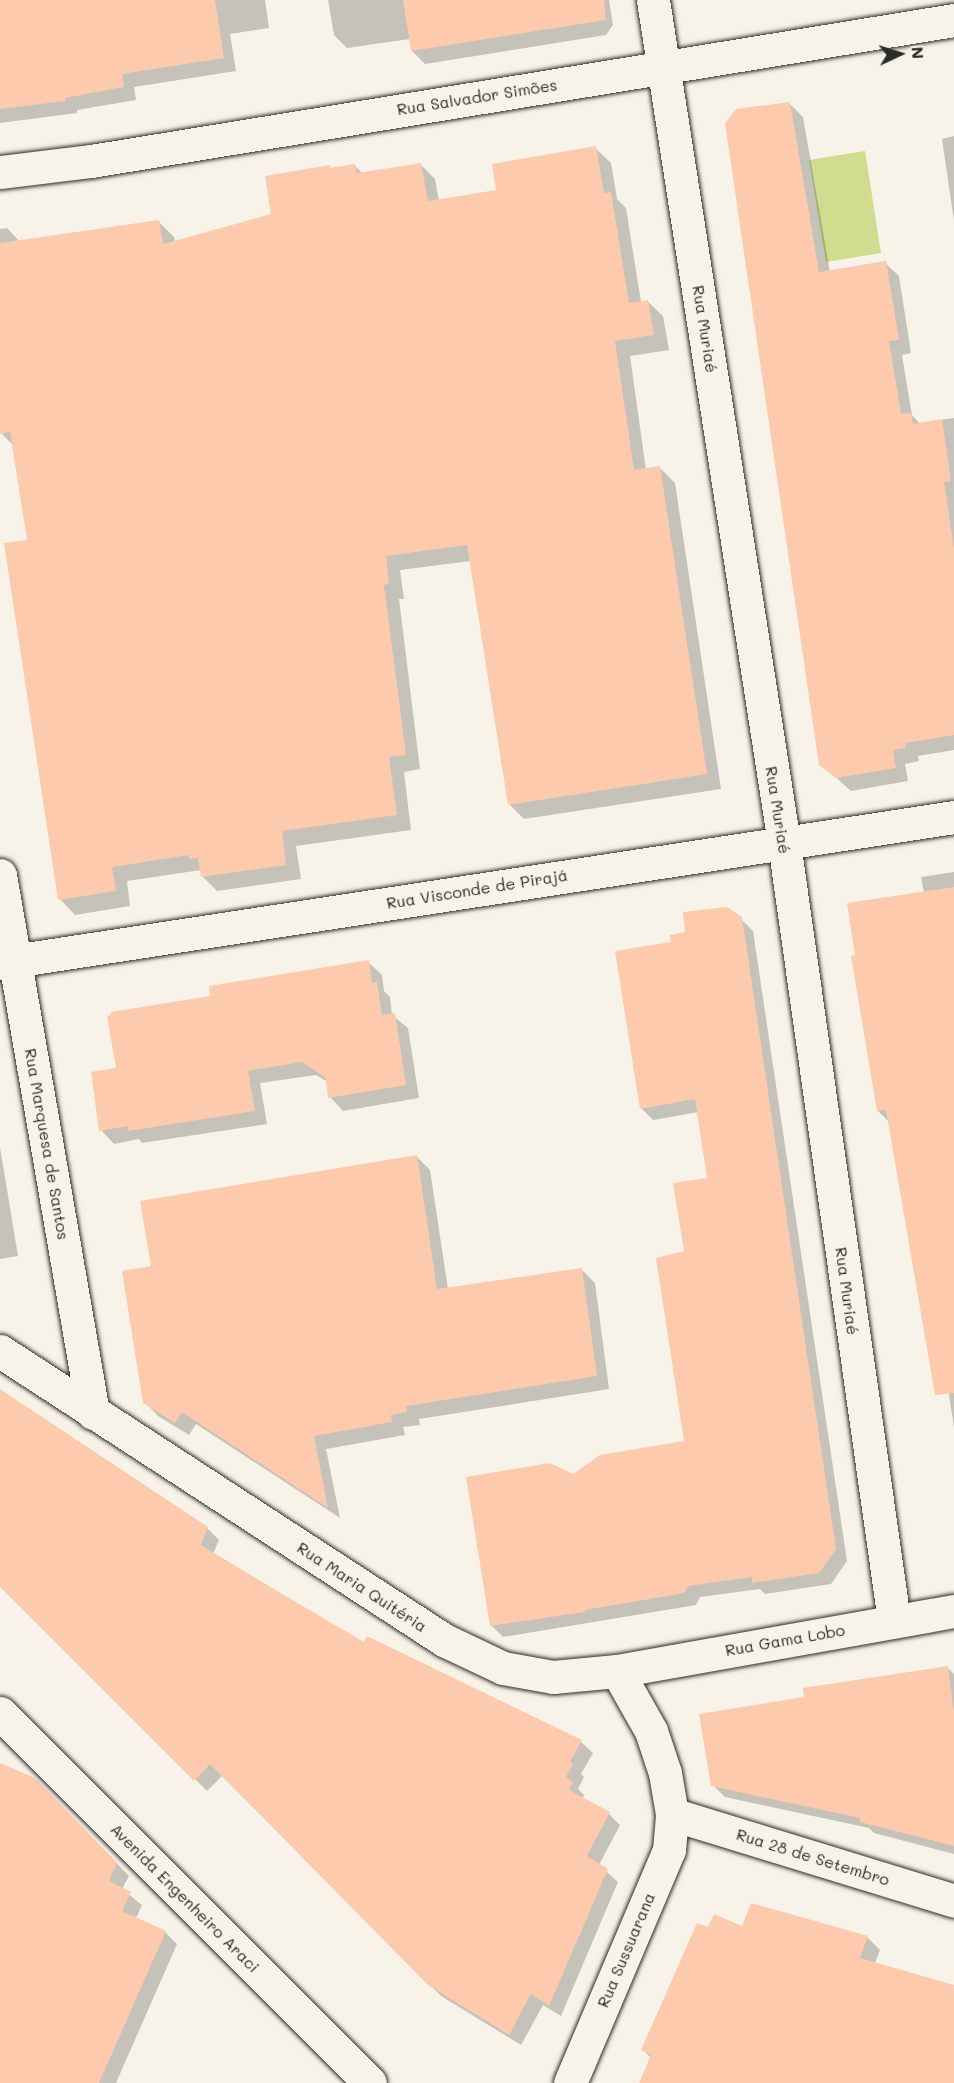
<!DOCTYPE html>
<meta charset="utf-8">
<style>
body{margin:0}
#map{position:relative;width:954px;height:2083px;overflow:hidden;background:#f7f3e8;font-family:Mali,sans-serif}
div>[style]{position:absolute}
.green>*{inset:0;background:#d0dc8f}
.shadow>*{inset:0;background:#0003}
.building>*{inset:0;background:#fdcaad}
.roads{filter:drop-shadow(0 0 2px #2b2b2b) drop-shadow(0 0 2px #2b2b2b)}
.minor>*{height:33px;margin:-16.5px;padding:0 16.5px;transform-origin:16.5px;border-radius:16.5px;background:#f7f3e8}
span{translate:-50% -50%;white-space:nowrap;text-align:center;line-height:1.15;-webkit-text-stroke:4.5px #f7f3e8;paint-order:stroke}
.street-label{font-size:16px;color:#2b2b2b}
.north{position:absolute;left:870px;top:24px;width:60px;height:60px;-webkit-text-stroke:4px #f7f3e8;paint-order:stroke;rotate:86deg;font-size:16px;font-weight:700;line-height:24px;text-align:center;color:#2b2b2b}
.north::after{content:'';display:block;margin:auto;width:21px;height:27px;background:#2b2b2b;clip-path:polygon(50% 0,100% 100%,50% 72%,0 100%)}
</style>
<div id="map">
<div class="green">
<div style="clip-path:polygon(865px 151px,881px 253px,826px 262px,809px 160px)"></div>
</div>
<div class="shadow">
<div style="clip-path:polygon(0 0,265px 0,269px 28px,230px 34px,236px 71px,134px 87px,136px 100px,77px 110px,77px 113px,0 123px)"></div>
<div style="clip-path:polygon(328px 0,609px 0,613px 25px,606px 35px,425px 64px,412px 51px,410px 39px,347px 48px,334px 35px)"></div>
<div style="clip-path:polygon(789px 103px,803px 117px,830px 272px,885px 263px,899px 276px,911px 353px,902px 355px,912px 415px,919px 423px,954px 418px,954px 750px,918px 756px,919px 761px,905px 764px,908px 781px,851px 791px,821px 764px)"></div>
<div style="clip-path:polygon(954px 136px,954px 221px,942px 139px)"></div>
<div style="clip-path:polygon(595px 148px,611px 163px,617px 199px,626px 208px,641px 302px,647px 301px,663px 316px,669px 350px,630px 356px,646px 470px,660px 468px,675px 483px,721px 789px,524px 819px,509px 804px,471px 561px,400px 570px,404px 599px,399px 599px,420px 769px,404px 772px,411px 830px,296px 846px,301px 879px,217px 891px,202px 876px,201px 870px,127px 881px,130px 906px,75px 915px,60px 899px,29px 541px,14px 446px,1px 433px,0 428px,0 229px,7px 228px,20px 242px,159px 222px,174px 237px,175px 242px,273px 215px,329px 166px,332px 169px,355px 166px,362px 173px,420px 164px,435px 179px,439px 201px,498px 191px)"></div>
<div style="clip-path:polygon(954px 872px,954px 1427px,941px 1346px,890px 1123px,878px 1111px,924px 893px,921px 877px)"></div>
<div style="clip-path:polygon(741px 919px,753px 931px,847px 1561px,831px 1584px,765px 1594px,760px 1589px,700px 1597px,696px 1605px,503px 1637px,491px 1625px,573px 1476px,686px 1443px,685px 1252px,709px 1180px,699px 1112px,653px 1120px,641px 1108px,673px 943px)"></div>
<div style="clip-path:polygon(368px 962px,382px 975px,384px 991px,390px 997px,392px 1015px,408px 1028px,419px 1098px,343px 1111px,330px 1097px,328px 1082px,316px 1075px,260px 1083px,267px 1124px,142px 1143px,139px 1139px,114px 1144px,101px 1130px,117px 1069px,212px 997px)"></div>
<div style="clip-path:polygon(0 1147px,18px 1256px,0 1259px)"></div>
<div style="clip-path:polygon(417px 1157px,430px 1170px,448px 1289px,582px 1270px,595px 1283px,609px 1389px,419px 1419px,420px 1425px,403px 1427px,405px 1435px,326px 1449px,340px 1518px,196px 1424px,189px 1435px,158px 1416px,145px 1402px,153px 1267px)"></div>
<div style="clip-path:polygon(0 1396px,207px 1528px,219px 1540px,213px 1554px,364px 1645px,581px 1742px,593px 1753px,581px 1774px,584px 1777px,578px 1789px,584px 1795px,582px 1799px,609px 1814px,620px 1825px,599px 1865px,618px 1882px,561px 2016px,543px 2005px,521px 2045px,441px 1996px,223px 1775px,207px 1791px,0 1583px)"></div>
<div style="clip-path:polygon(947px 1667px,954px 1674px,954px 1854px,874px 1833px,869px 1828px,725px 1797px,713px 1785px,806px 1698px)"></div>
<div style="clip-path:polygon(0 1765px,47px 1791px,129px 1876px,122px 1889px,142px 1905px,136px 1918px,165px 1932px,177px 1944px,116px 2083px,11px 2083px,0 2059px)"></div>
<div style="clip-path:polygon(752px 1905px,868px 1938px,880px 1950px,875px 1963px,954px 1986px,954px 2083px,641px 2083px,651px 2058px,643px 2050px,709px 1929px,743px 1928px)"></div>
</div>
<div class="building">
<div style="clip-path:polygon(0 0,215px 0,224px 58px,122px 74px,124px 87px,65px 98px,65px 101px,0 109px)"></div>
<div style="clip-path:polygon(403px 0,604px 0,606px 20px,411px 51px)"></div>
<div style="clip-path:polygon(790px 102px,819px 272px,886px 261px,899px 340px,889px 341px,901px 414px,911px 413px,913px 424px,942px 419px,951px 481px,944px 482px,954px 549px,954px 735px,905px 743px,906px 748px,893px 750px,896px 768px,836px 778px,819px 765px,725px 123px,736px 109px)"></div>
<div style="clip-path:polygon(596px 146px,604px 193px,611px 192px,629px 303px,648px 300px,654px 335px,615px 341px,634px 470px,660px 466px,707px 774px,508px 805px,467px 545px,386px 556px,389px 584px,384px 585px,406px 755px,389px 757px,397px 815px,282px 831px,286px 865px,201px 877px,198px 858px,189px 859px,189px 855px,112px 867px,116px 891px,58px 900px,4px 543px,27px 540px,10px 432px,0 434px,0 243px,159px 220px,163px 244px,271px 214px,265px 176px,330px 165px,330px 168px,355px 164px,357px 173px,421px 163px,428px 201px,460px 196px,496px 190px,492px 164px)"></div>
<div style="clip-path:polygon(954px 887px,954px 1393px,935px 1395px,886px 1110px,877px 1111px,851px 956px,855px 955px,847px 903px)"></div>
<div style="clip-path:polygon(727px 907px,742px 917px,836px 1549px,819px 1573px,752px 1583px,752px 1577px,688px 1586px,684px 1593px,585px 1610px,585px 1612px,490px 1626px,466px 1477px,550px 1463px,573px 1474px,600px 1455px,684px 1441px,656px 1258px,684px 1251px,673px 1183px,707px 1178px,695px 1099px,640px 1109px,615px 951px,671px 942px,670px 935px,685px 932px,683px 912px)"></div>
<div style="clip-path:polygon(369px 960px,372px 983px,377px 982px,382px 1015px,395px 1013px,406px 1085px,328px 1098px,326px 1078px,302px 1062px,248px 1071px,255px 1111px,128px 1131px,128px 1126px,99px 1131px,91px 1072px,116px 1068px,107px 1016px,111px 1015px,111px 1012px,210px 996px,209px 986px)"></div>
<div style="clip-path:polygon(417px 1155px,437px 1289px,582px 1268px,597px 1376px,406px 1406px,407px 1412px,391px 1415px,392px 1422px,314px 1436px,328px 1508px,182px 1412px,175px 1423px,143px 1403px,122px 1271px,151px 1266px,140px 1201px)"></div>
<div style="clip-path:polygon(0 1389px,208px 1527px,201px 1545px,289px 1598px,364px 1642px,367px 1636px,582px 1740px,570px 1762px,573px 1764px,566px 1777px,573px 1782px,569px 1790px,610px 1812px,587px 1856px,608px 1869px,549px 2006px,531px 1994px,509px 2035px,428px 1985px,210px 1764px,194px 1781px,0 1587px)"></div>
<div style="clip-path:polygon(948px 1666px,954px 1713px,954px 1846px,860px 1822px,860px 1818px,711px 1786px,699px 1714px,804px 1697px,803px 1688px)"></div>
<div style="clip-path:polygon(0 1763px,35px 1778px,117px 1863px,109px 1881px,131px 1892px,122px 1911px,166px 1931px,99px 2083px,0 2083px)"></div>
<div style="clip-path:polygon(751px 1903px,868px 1936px,860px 1958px,954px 1985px,954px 2083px,639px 2083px,651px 2055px,641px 2050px,697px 1923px,708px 1927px,714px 1914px,742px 1926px)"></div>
</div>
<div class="roads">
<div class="minor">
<div style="left:653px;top:0;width:853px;rotate:81.17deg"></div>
<div style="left:784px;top:843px;width:786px;rotate:81.95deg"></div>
<div style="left:0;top:172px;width:92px;rotate:-6.9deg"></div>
<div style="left:91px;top:161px;width:874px;rotate:-9.28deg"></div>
<div style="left:0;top:875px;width:546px;rotate:80.19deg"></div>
<div style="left:0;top:963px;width:965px;rotate:-8.7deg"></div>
<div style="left:0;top:1351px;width:530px;rotate:33.06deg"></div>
<div style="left:444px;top:1640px;width:65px;rotate:25.4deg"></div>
<div style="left:503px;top:1668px;width:51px;rotate:10.2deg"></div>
<div style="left:553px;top:1677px;width:64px;rotate:-5.4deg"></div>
<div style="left:617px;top:1671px;width:342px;rotate:-10.1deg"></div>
<div style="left:0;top:1713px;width:523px;rotate:45deg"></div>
<div style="left:672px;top:1814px;width:295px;rotate:17.1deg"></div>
<div style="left:570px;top:2083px;width:253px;rotate:-67deg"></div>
<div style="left:669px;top:1850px;width:36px;rotate:-85deg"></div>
<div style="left:672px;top:1814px;width:42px;rotate:-99.7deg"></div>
<div style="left:665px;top:1773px;width:44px;rotate:-108.4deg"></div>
<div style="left:651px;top:1731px;width:69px;rotate:-119.5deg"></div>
</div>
</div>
<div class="street-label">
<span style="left:477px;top:97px;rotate:-9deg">Rua Salvador Simões</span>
<span style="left:705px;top:329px;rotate:81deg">Rua Muriaé</span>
<span style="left:778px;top:810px;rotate:81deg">Rua Muriaé</span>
<span style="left:477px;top:889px;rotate:-9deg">Rua Visconde de Pirajá</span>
<span style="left:47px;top:1144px;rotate:80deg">Rua Marquesa de Santos</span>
<span style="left:847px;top:1291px;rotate:82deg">Rua Muriaé</span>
<span style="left:362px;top:1587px;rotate:33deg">Rua Maria Quitéria</span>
<span style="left:785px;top:1640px;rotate:-10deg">Rua Gama Lobo</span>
<span style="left:813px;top:1857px;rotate:17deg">Rua 28 de Setembro</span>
<span style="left:185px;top:1898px;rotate:45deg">Avenida Engenheiro Araci</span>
<span style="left:626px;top:1950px;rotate:-67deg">Rua Sussuarana</span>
</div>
<div class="north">N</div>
</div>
